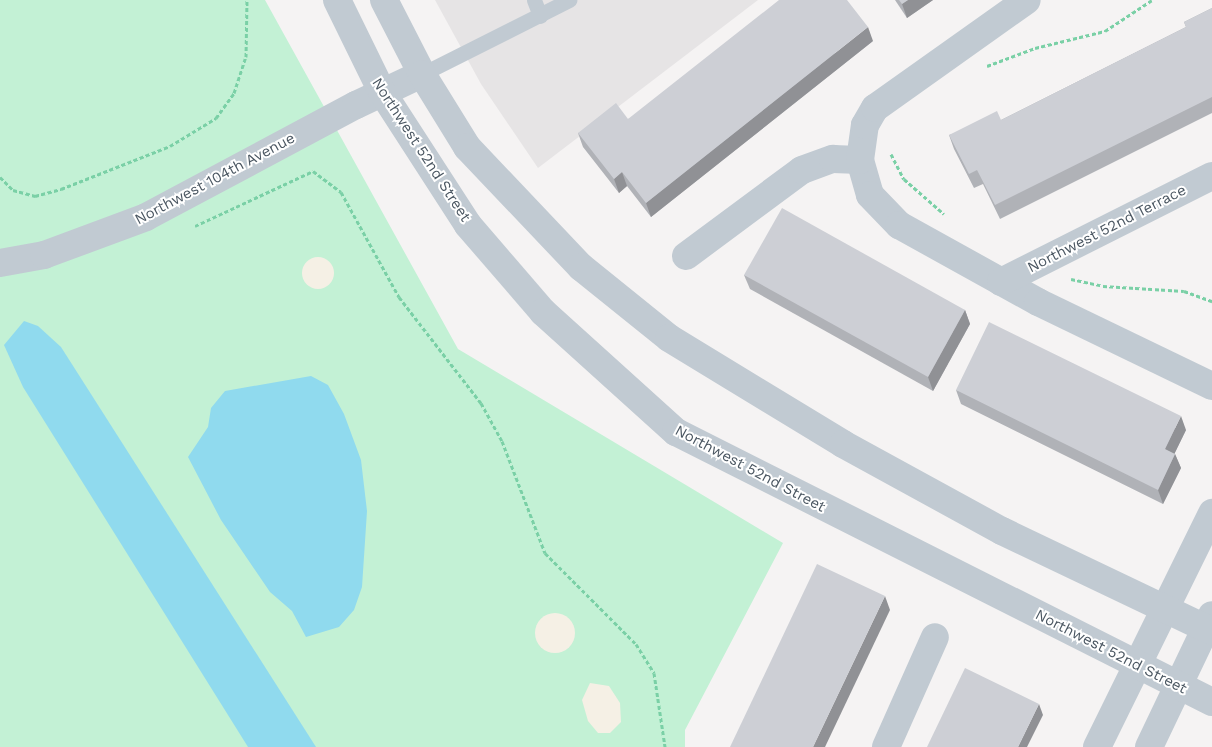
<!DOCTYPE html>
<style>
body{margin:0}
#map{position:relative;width:1212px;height:747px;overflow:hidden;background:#f5f3f3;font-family:"Work Sans",sans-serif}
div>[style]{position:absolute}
.education>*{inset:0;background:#e6e4e5}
.green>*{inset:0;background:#c3f1d5}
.sand>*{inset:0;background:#f5f0e5}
.round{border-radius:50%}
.water>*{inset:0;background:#90daee}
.path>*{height:3px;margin-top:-1.5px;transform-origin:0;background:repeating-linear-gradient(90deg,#7ad0a6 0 4px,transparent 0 6.5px)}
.service>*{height:15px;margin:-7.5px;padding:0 7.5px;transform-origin:7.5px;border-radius:7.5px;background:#c1cad2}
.minor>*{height:28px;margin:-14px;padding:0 14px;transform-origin:14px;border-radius:14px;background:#c1cad2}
.tertiary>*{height:28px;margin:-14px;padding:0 14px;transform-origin:14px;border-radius:14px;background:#c1cad2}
.wall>*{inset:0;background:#b0b2b7}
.shaded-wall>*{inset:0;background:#909195}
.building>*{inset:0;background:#cdcfd5}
span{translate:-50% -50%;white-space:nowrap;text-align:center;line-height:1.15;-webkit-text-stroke:4px #fff;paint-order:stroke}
.street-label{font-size:15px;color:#4a5661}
</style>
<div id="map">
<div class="education">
<div style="clip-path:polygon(435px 0,758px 0,538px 168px,481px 84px)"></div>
</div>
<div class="green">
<div style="clip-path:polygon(0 0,265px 0,458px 349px,783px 543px,685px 730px,685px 747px,0 747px)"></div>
</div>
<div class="sand">
<div class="round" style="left:302px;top:257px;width:32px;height:32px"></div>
<div class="round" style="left:535px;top:613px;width:40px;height:40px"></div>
<div style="clip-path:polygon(590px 683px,609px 686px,620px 703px,621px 722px,610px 733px,598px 733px,588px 721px,582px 700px)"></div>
</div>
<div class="water">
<div style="clip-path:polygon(24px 321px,38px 326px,61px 347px,316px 747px,248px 747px,23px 387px,4px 345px)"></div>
<div style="clip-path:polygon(311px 376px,328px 385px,344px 414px,361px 460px,367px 511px,362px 587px,354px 610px,339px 627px,306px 637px,292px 611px,270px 592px,221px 520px,188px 457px,208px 427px,211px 408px,225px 391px)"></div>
</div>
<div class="path">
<div style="left:987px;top:66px;width:51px;rotate:-20.6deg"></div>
<div style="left:1035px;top:48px;width:72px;rotate:-13.7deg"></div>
<div style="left:1105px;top:31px;width:56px;rotate:-33.4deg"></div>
<div style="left:891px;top:154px;width:28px;rotate:63deg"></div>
<div style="left:904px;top:179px;width:53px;rotate:41.2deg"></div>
<div style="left:0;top:177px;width:18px;rotate:45deg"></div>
<div style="left:13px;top:190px;width:23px;rotate:15deg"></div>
<div style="left:35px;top:196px;width:27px;rotate:-15deg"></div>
<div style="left:61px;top:189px;width:117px;rotate:-21.5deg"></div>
<div style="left:170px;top:146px;width:54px;rotate:-31.3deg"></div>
<div style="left:216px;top:118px;width:31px;rotate:-54deg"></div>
<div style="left:234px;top:93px;width:38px;rotate:-72deg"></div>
<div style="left:246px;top:57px;width:57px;rotate:-89deg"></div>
<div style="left:195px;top:226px;width:130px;rotate:-25deg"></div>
<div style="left:313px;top:171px;width:35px;rotate:37deg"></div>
<div style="left:341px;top:192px;width:120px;rotate:61.1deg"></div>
<div style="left:399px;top:297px;width:134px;rotate:52.3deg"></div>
<div style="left:481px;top:403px;width:43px;rotate:61.1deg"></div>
<div style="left:502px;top:441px;width:120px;rotate:69deg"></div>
<div style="left:545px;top:553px;width:129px;rotate:45deg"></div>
<div style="left:636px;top:644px;width:34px;rotate:58deg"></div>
<div style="left:654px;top:673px;width:75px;rotate:81.5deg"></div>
<div style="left:1071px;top:279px;width:33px;rotate:12deg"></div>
<div style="left:1103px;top:286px;width:81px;rotate:3.5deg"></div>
<div style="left:1184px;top:291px;width:30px;rotate:20deg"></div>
</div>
<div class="service">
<div style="left:534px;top:0;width:17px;rotate:69deg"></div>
<div style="left:422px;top:74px;width:165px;rotate:-26.7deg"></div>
</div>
<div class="minor">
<div style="left:860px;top:160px;width:36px;rotate:74deg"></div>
<div style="left:870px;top:195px;width:42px;rotate:46deg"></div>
<div style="left:899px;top:225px;width:159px;rotate:29deg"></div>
<div style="left:1038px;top:302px;width:193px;rotate:25.8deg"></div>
<div style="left:686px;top:256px;width:144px;rotate:-36.6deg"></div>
<div style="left:802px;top:170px;width:33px;rotate:-20deg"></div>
<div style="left:833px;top:159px;width:27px;rotate:2deg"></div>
<div style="left:860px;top:160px;width:35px;rotate:-82deg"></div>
<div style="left:865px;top:125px;width:20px;rotate:-60deg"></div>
<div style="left:875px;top:108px;width:186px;rotate:-35.4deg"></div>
<div style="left:0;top:263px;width:45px;rotate:-10.3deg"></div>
<div style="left:44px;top:255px;width:109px;rotate:-20.4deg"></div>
<div style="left:146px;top:217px;width:238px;rotate:-28.1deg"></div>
<div style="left:356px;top:105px;width:73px;rotate:-25.2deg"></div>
<div style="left:1001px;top:282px;width:236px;rotate:-26.7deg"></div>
<div style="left:886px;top:747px;width:120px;rotate:-66deg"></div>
<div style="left:1097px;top:747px;width:261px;rotate:-63.8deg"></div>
<div style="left:1149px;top:747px;width:146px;rotate:-64.5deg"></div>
</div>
<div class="tertiary">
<div style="left:337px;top:0;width:102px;rotate:63.9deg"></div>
<div style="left:382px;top:92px;width:158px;rotate:57.1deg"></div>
<div style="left:468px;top:225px;width:115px;rotate:49.2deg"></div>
<div style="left:543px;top:312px;width:179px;rotate:42.1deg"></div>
<div style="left:676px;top:432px;width:600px;rotate:26.74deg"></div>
<div style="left:384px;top:0;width:83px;rotate:62.8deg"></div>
<div style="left:422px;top:74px;width:86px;rotate:58.3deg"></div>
<div style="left:467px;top:147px;width:166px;rotate:46.5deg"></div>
<div style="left:581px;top:267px;width:113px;rotate:38.9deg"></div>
<div style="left:669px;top:338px;width:204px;rotate:31.3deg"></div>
<div style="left:843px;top:444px;width:181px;rotate:28.7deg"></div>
<div style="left:1002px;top:531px;width:233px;rotate:25.5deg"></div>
</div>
<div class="wall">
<div style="clip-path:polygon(895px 0,933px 0,907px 18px)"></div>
<div style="clip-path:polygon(1212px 8px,1212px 113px,1000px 219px,983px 184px,974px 188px,954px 149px,949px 135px,1001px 120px,1186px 27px,1184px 22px)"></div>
<div style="clip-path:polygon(873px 41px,651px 217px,627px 186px,619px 193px,583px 147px,578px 133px,628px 119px)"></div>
<div style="clip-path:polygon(744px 275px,965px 310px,970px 324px,933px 391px,750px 289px)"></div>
<div style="clip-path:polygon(956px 390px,1186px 430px,1174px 454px,1175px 454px,1181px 468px,1163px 504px,961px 404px)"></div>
</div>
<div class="shaded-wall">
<div style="clip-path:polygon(908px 0,933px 0,907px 18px,902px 4px)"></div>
<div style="clip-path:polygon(868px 27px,873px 41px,651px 217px,646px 203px)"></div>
<div style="clip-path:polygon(622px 172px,627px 186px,619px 193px,614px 179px)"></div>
<div style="clip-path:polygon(965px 310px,970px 324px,933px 391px,928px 377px)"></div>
<div style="clip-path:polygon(1181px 416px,1186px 430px,1170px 463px,1165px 449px)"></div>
<div style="clip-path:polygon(1175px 454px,1181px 468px,1163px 504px,1158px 490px)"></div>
<div style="clip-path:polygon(885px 596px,890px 610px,825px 747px,813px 747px)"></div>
<div style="clip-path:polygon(1039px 704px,1043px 715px,1027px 747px,1018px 747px)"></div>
</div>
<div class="building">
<div style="clip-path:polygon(779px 0,847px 0,868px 27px,646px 203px,622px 172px,614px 179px,578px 133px,616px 103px,628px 119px)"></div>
<div style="clip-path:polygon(899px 0,908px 0,902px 4px)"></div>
<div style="clip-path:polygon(1212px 8px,1212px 97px,995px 205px,977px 170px,969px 174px,949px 135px,997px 111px,1001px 120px,1186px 27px,1184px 22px)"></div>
<div style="clip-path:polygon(782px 208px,965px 310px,928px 377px,744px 275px)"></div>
<div style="clip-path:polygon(989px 322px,1181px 416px,1165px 449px,1175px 454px,1158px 490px,956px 390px)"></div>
<div style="clip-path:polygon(817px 564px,885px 596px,813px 747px,730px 747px)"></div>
<div style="clip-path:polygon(965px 668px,1039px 704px,1018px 747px,927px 747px)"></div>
</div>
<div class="street-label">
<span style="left:421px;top:150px;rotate:57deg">Northwest 52nd Street</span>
<span style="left:215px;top:179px;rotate:-28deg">Northwest 104th Avenue</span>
<span style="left:1107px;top:229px;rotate:-27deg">Northwest 52nd Terrace</span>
<span style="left:750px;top:469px;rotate:28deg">Northwest 52nd Street</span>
<span style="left:1111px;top:652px;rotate:27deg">Northwest 52nd Street</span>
</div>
</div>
